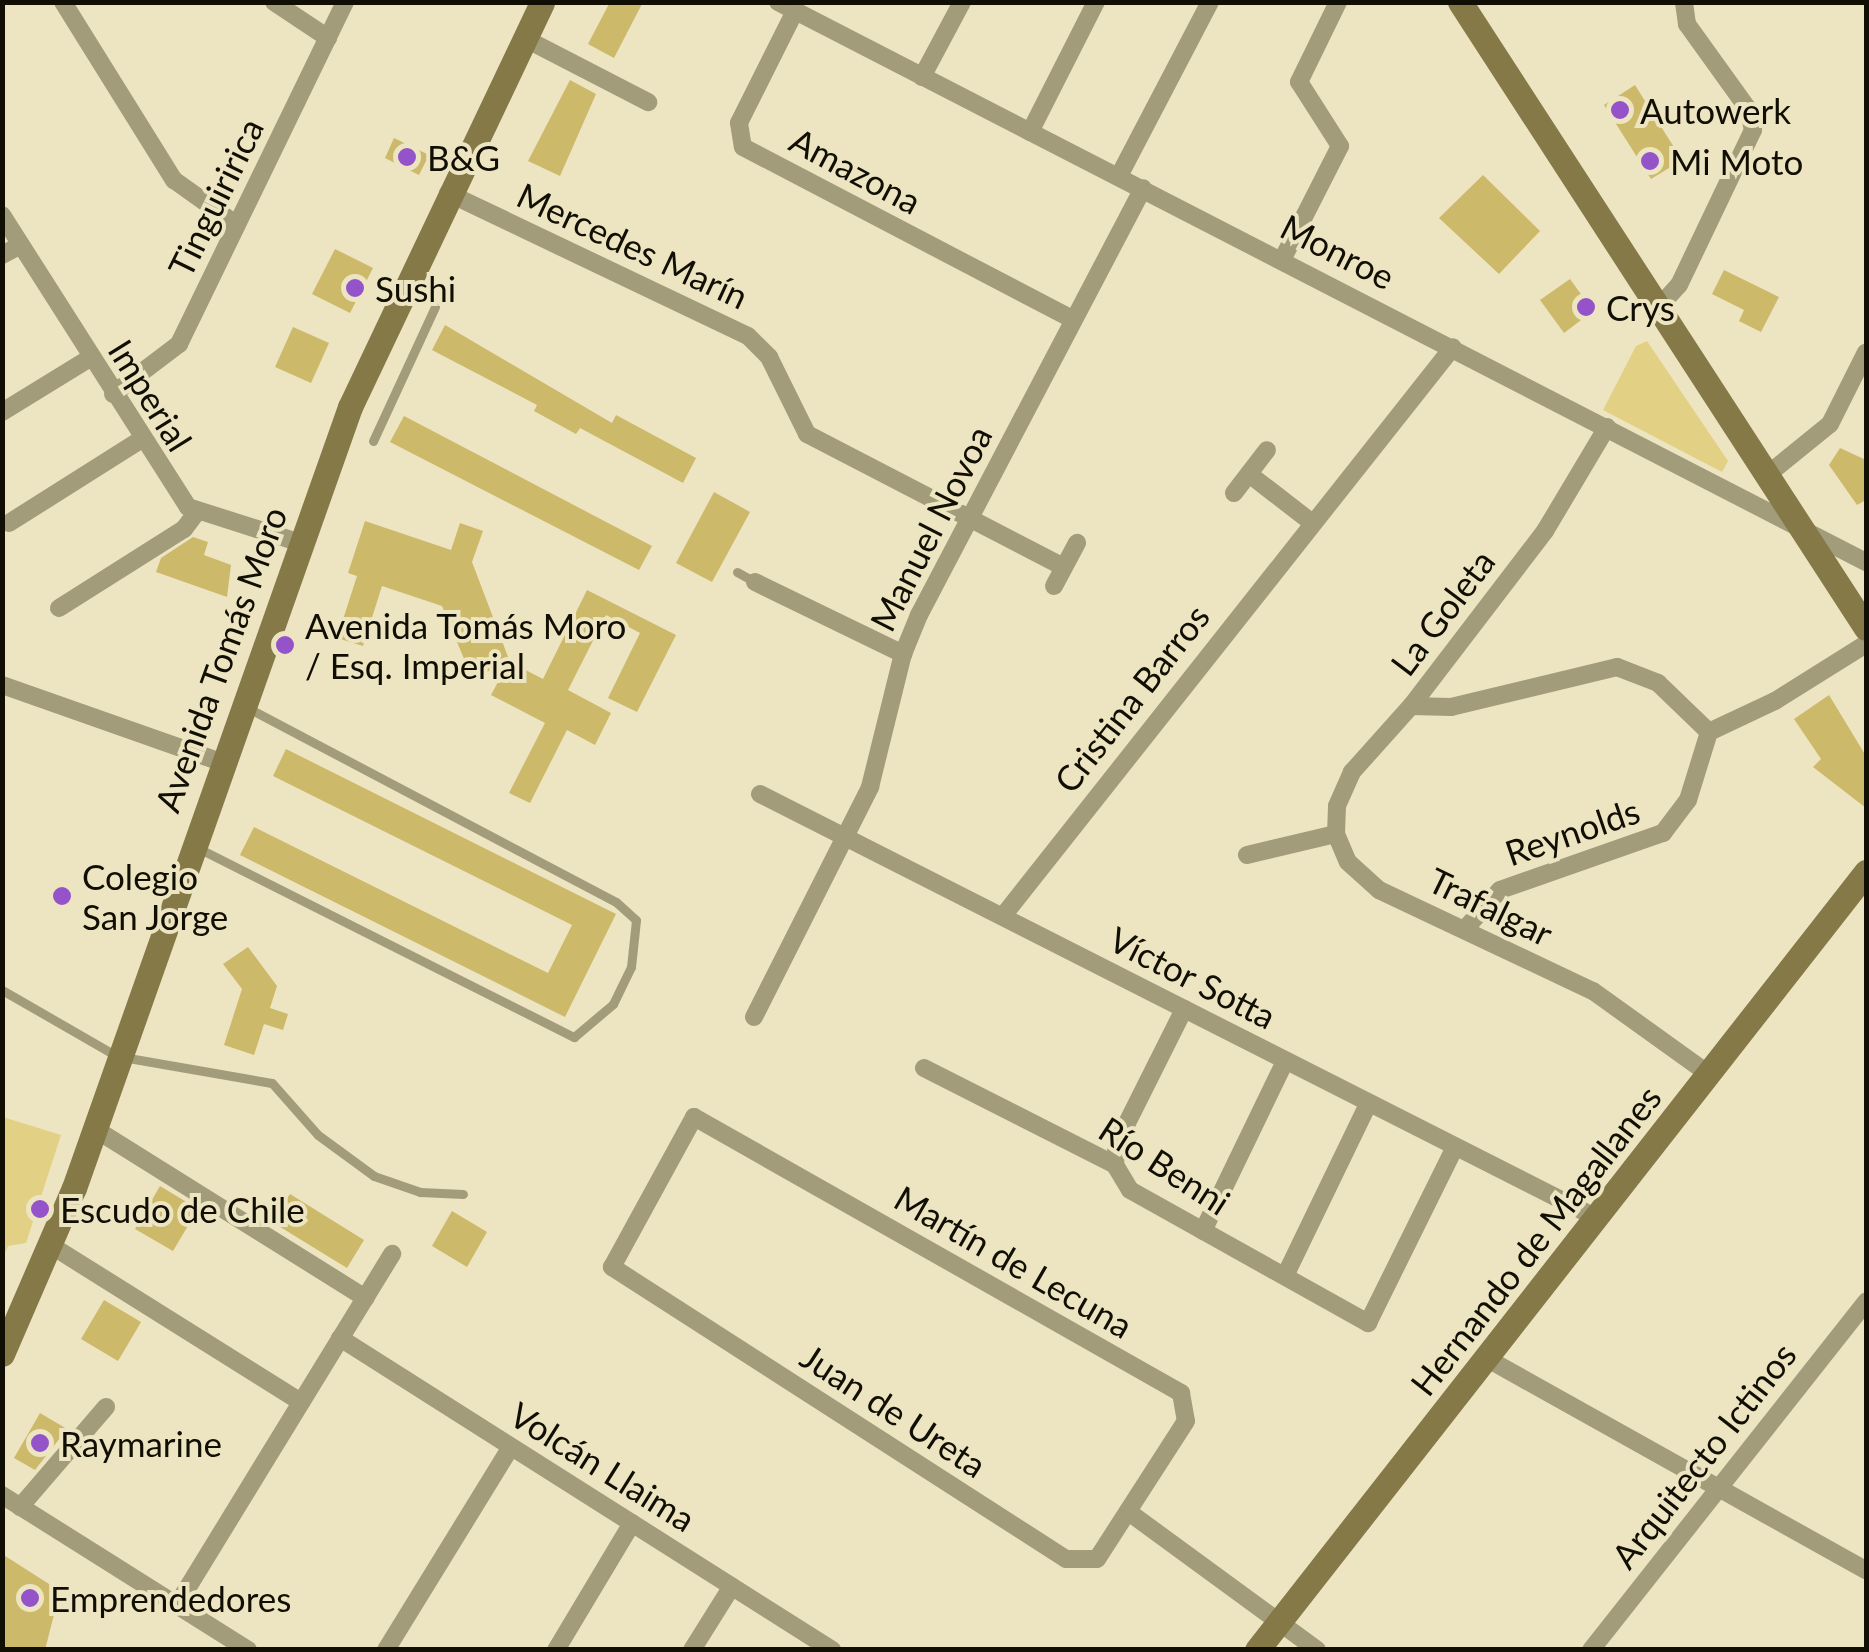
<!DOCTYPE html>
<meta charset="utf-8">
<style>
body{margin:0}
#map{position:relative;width:1869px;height:1652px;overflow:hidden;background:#ede5c2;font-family:Lato,sans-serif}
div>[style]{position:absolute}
.green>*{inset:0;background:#e2d185}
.building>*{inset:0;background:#ccb969}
.service>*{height:9px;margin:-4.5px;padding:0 4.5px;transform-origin:4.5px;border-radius:4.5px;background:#a39c7b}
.minor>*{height:18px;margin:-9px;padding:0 9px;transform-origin:9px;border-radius:9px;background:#a39c7b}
.secondary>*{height:25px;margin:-12.5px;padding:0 12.5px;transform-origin:12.5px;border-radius:12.5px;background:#847947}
.dots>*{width:28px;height:28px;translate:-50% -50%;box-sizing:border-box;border:5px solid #ede5c2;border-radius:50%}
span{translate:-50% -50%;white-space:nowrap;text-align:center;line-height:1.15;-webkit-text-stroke:8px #ede5c2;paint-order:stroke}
.poi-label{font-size:35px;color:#110e03}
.left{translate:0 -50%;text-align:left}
.street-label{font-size:35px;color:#110e03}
.frame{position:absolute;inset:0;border:5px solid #110e03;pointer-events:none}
</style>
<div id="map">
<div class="green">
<div style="clip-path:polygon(1647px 341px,1728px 461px,1722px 472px,1603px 410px,1636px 346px)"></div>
<div style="clip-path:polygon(3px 1117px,61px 1135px,26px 1243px,8px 1246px,3px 1258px)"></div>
</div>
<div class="building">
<div style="clip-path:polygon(610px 2px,643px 2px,614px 58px,588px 44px)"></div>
<div style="clip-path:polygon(570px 80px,596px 94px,560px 176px,528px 161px)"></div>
<div style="clip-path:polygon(1635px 85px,1682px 160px,1651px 179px,1604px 105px)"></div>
<div style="clip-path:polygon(394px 138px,429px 155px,419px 175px,385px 158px)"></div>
<div style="clip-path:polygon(1483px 175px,1540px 231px,1499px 274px,1439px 218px)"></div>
<div style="clip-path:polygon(335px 249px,373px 268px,350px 313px,312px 294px)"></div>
<div style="clip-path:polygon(1724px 270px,1779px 297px,1761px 332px,1739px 321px,1744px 310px,1712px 294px)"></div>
<div style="clip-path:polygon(1570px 279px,1593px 311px,1564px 333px,1540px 300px)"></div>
<div style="clip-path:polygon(445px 325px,612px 423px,616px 415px,696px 458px,683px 483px,580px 428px,576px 434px,534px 411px,537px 405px,432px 350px)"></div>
<div style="clip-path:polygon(293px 327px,329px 343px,311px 383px,275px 367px)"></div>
<div style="clip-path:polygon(404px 416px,652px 546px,639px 570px,390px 442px)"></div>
<div style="clip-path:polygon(1840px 448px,1866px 460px,1866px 500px,1857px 505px,1829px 465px)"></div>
<div style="clip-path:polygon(714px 492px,750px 512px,712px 582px,676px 563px)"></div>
<div style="clip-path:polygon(365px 521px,451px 550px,460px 523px,483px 531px,472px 562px,510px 662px,543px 679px,587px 590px,676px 635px,637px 712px,608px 698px,640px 633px,606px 615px,568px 690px,611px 713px,595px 745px,567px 730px,530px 803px,509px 793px,545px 723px,491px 695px,508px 663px,472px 678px,442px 606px,382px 586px,363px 646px,337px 638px,357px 576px,348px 573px)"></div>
<div style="clip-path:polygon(193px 537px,208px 542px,204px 555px,231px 565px,227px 597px,156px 572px,161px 558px)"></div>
<div style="clip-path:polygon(1829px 695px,1866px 756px,1866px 808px,1813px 767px,1821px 759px,1794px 719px)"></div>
<div style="clip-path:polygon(286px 749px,616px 914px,565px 1017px,240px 855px,254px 827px,548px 973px,572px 925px,273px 776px)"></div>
<div style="clip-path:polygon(248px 947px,277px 986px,270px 1008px,288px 1014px,283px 1030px,264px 1024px,254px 1055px,224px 1045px,242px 989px,223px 964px)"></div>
<div style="clip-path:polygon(160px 1186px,198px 1209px,173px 1251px,135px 1229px)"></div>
<div style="clip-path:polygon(290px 1194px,364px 1240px,347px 1268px,272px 1222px)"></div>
<div style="clip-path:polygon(452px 1211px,487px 1232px,467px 1267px,432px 1246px)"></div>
<div style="clip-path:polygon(104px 1300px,141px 1322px,118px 1361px,81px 1339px)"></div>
<div style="clip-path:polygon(40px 1413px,67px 1429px,35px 1470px,14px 1458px)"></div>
<div style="clip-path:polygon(2px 1554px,60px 1591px,45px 1650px,2px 1650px)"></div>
</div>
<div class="service">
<div style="left:373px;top:441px;width:148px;rotate:-65.2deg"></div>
<div style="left:737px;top:572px;width:21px;rotate:29deg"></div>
<div style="left:198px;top:848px;width:421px;rotate:26.7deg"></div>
<div style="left:574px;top:1037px;width:51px;rotate:-40.2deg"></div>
<div style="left:613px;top:1004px;width:41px;rotate:-64.1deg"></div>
<div style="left:631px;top:967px;width:47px;rotate:-83.9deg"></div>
<div style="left:636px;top:920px;width:27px;rotate:-138deg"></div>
<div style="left:616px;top:902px;width:416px;rotate:-152.2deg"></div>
<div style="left:2px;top:990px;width:133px;rotate:29.9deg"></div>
<div style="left:117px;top:1056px;width:157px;rotate:9.9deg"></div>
<div style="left:272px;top:1083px;width:69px;rotate:48.5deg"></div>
<div style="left:318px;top:1135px;width:69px;rotate:36.2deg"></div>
<div style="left:374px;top:1176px;width:49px;rotate:19.2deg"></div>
<div style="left:420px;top:1192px;width:43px;rotate:2.7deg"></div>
</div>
<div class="minor">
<div style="left:63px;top:2px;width:210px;rotate:58.1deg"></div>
<div style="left:174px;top:180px;width:77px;rotate:35.5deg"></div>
<div style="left:274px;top:2px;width:65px;rotate:33.7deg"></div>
<div style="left:778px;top:2px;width:1224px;rotate:27.24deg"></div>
<div style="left:795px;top:11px;width:125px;rotate:116.6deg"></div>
<div style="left:739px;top:123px;width:24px;rotate:81deg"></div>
<div style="left:743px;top:147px;width:373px;rotate:27.6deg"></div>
<div style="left:524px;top:38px;width:140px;rotate:27.3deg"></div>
<div style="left:922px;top:77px;width:85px;rotate:-61.9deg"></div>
<div style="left:1030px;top:132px;width:146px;rotate:-63.1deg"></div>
<div style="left:1119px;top:176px;width:196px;rotate:-62.4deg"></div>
<div style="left:448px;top:193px;width:332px;rotate:25.5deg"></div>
<div style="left:748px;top:336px;width:30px;rotate:45deg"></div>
<div style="left:769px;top:357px;width:86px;rotate:63.7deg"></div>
<div style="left:807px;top:434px;width:289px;rotate:27.4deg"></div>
<div style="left:2px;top:215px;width:346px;rotate:57.5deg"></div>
<div style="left:188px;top:507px;width:115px;rotate:17.7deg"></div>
<div style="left:2px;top:255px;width:21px;rotate:-28deg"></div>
<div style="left:1282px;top:260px;width:128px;rotate:-63deg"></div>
<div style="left:1340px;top:146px;width:76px;rotate:-122.6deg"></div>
<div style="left:1299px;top:82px;width:89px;rotate:-64deg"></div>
<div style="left:1658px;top:308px;width:31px;rotate:-48deg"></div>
<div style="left:1679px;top:285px;width:172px;rotate:-64.5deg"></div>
<div style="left:1753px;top:130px;width:22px;rotate:-103deg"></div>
<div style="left:1748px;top:109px;width:105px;rotate:-125.7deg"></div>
<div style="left:1687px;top:24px;width:22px;rotate:-98deg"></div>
<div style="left:113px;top:394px;width:83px;rotate:-37.1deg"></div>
<div style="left:179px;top:344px;width:380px;rotate:-64.1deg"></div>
<div style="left:2px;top:412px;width:103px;rotate:-31.5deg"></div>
<div style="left:1607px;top:427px;width:121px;rotate:120.8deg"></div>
<div style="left:1545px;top:531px;width:220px;rotate:127.4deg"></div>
<div style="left:1411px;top:706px;width:89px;rotate:131.8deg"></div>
<div style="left:1352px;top:772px;width:37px;rotate:114deg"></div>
<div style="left:1337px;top:806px;width:28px;rotate:92deg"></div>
<div style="left:1336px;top:834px;width:30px;rotate:67deg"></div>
<div style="left:1348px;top:862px;width:42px;rotate:42.1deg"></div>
<div style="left:1379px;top:890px;width:237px;rotate:25.3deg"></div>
<div style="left:1593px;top:991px;width:144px;rotate:35.7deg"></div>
<div style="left:1249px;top:474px;width:78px;rotate:37.7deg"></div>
<div style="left:1767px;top:475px;width:81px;rotate:-39deg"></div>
<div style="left:1830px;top:424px;width:80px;rotate:-63.4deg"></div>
<div style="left:1234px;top:493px;width:54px;rotate:-52.5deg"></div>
<div style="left:9px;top:523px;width:157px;rotate:-32.3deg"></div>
<div style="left:755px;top:582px;width:165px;rotate:25.9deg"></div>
<div style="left:1054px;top:586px;width:49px;rotate:-61.9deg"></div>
<div style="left:59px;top:608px;width:148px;rotate:-32.3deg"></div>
<div style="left:184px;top:529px;width:20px;rotate:-53deg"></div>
<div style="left:2px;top:685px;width:232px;rotate:19.4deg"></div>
<div style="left:1411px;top:706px;width:40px;rotate:1.4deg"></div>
<div style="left:1451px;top:707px;width:171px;rotate:-13.5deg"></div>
<div style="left:1617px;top:667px;width:44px;rotate:21.3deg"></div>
<div style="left:1658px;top:683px;width:71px;rotate:43.9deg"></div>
<div style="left:1709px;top:732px;width:73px;rotate:-25.2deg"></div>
<div style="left:1775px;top:701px;width:107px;rotate:-32.1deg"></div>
<div style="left:760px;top:794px;width:938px;rotate:26.87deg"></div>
<div style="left:1247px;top:855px;width:91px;rotate:-13.3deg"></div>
<div style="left:1003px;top:916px;width:725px;rotate:-51.66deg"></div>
<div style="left:1465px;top:929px;width:52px;rotate:-48.1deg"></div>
<div style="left:1500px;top:890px;width:173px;rotate:-19.3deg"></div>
<div style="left:1663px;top:833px;width:41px;rotate:-52.9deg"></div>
<div style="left:1688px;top:800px;width:71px;rotate:-72.8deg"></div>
<div style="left:754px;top:1017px;width:258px;rotate:-63.2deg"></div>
<div style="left:870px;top:787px;width:137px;rotate:-76.1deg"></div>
<div style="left:903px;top:654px;width:42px;rotate:-67.7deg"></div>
<div style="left:919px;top:615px;width:482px;rotate:-62.3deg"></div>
<div style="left:924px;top:1068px;width:214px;rotate:26.9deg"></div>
<div style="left:1115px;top:1165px;width:29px;rotate:59deg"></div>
<div style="left:1130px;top:1190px;width:273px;rotate:29.2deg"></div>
<div style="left:1368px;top:1323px;width:196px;rotate:-63.7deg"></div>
<div style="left:694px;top:1117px;width:560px;rotate:29.54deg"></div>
<div style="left:1181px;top:1393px;width:28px;rotate:80deg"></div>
<div style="left:1186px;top:1421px;width:164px;rotate:122.8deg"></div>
<div style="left:1097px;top:1559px;width:31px;rotate:180deg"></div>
<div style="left:1066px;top:1559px;width:540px;rotate:-147.25deg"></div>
<div style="left:612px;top:1267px;width:171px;rotate:-61.3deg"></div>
<div style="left:95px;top:1129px;width:319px;rotate:32deg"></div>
<div style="left:1115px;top:1165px;width:22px;rotate:-85deg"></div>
<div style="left:1117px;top:1143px;width:150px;rotate:-63.4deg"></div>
<div style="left:1203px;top:1231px;width:189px;rotate:-64.2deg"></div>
<div style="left:52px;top:1246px;width:294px;rotate:32.1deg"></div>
<div style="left:1285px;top:1276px;width:191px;rotate:-64.2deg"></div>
<div style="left:340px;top:1338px;width:583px;rotate:32.38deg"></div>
<div style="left:1486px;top:1358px;width:435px;rotate:29.2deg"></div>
<div style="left:2px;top:1495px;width:291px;rotate:32.2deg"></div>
<div style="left:20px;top:1507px;width:132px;rotate:-49.3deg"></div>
<div style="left:1130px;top:1513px;width:232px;rotate:36.2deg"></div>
<div style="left:177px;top:1605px;width:412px;rotate:-58.5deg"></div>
<div style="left:386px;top:1650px;width:238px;rotate:-58.4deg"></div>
<div style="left:556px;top:1650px;width:148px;rotate:-59.1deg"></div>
<div style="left:692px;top:1650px;width:75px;rotate:-58deg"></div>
<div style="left:1591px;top:1650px;width:444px;rotate:-51.7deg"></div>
</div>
<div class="secondary">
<div style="left:1460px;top:2px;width:746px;rotate:57.03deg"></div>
<div style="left:2px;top:1354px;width:181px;rotate:-66.6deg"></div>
<div style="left:74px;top:1188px;width:828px;rotate:-70.54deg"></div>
<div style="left:350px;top:407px;width:448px;rotate:-64.6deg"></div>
<div style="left:1257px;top:1650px;width:988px;rotate:-51.95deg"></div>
</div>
<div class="dots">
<div style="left:1620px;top:110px;background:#9453c9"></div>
<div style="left:407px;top:157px;background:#9453c9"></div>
<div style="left:1650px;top:161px;background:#9453c9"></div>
<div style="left:355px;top:288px;background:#9453c9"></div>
<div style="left:1586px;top:307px;background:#9453c9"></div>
<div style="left:285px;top:645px;background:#9453c9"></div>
<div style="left:62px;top:896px;background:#9453c9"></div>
<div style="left:40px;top:1209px;background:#9453c9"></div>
<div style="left:40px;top:1443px;background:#9453c9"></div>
<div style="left:30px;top:1598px;background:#9453c9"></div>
</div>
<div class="poi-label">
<span class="left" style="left:1640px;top:110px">Autowerk</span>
<span class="left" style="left:427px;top:157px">B&amp;G</span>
<span class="left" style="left:1670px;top:161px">Mi Moto</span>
<span class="left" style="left:375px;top:288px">Sushi</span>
<span class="left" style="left:1606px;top:307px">Crys</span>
<span class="left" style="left:305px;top:645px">Avenida Tomás Moro<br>/ Esq. Imperial</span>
<span class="left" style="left:82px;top:896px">Colegio<br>San Jorge</span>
<span class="left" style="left:60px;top:1209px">Escudo de Chile</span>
<span class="left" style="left:60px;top:1443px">Raymarine</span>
<span class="left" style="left:50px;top:1598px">Emprendedores</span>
</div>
<div class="street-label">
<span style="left:856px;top:170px;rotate:28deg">Amazona</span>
<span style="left:215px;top:197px;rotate:-64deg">Tinguiririca</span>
<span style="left:633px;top:245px;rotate:25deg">Mercedes Marín</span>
<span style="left:1338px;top:251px;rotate:27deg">Monroe</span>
<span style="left:151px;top:395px;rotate:58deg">Imperial</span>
<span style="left:930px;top:528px;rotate:-63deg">Manuel Novoa</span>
<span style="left:1442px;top:612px;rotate:-53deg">La Goleta</span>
<span style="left:220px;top:659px;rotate:-70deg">Avenida Tomás Moro</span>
<span style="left:1131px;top:698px;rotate:-52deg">Cristina Barros</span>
<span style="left:1572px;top:831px;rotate:-19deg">Reynolds</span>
<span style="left:1491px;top:906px;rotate:26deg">Trafalgar</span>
<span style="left:1193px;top:977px;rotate:27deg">Víctor Sotta</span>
<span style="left:1165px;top:1165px;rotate:33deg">Río Benni</span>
<span style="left:1535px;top:1240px;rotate:-52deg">Hernando de Magallanes</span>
<span style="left:1014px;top:1261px;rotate:30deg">Martín de Lecuna</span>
<span style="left:894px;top:1410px;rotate:33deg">Juan de Ureta</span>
<span style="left:1703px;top:1455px;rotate:-52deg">Arquitecto Ictinos</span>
<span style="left:603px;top:1466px;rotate:32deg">Volcán Llaima</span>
</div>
<div class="frame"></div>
</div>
